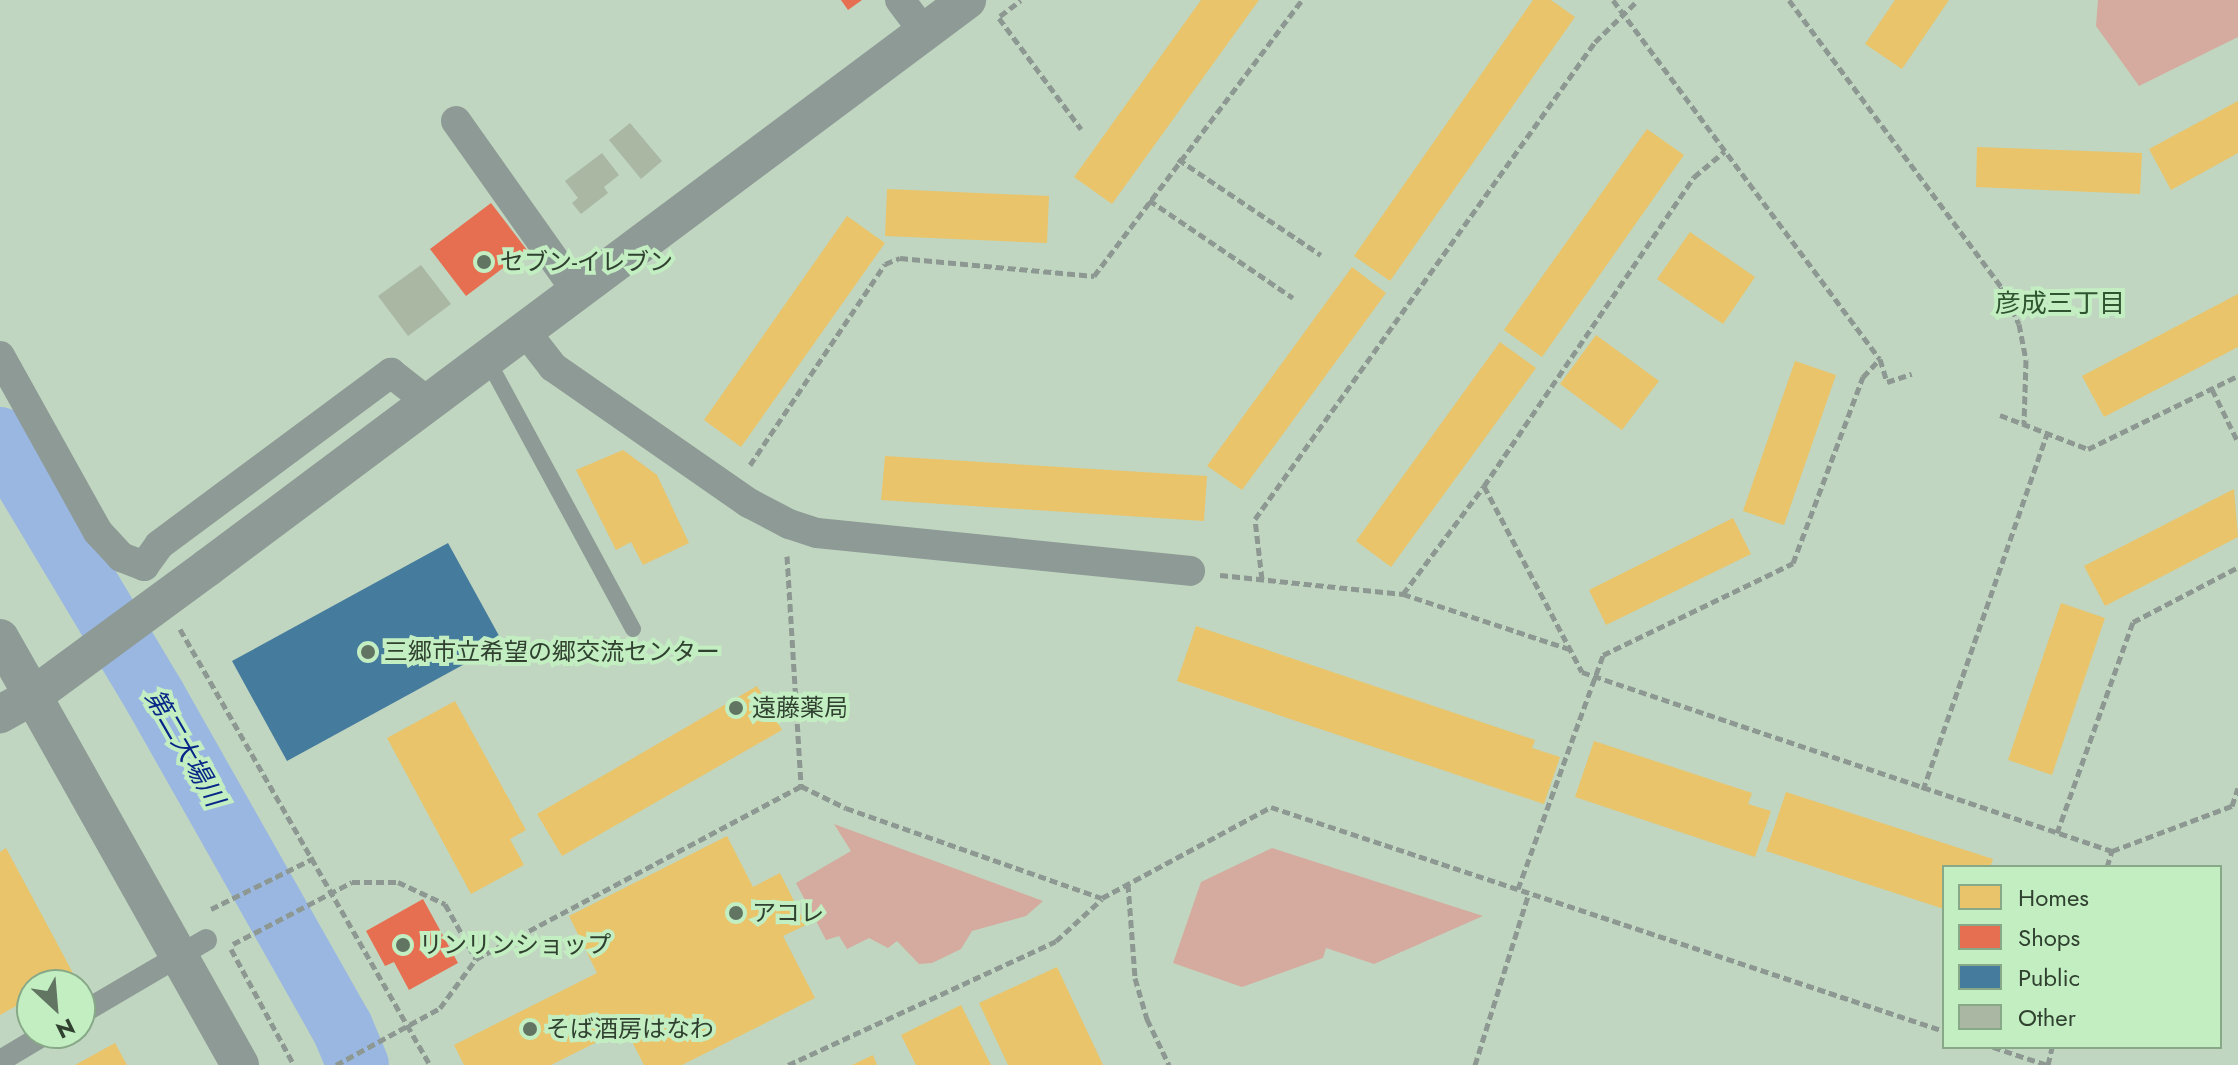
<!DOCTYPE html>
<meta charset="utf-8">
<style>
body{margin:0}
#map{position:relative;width:2238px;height:1065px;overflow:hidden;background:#c0d6c0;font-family:Jost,"Noto Sans JP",sans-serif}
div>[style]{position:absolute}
.green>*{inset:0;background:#d4ab9e}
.homes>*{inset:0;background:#e9c46a}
.shops>*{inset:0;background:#e76f51}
.public>*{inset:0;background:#457b9d}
.river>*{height:62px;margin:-31px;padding:0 31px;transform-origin:31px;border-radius:31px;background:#9ab7e1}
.building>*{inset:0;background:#a9b7a3}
.path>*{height:5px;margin-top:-2.5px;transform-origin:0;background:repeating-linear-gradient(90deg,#8c9891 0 8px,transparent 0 12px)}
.service>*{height:16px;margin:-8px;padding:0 8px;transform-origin:8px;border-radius:8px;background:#8d9a95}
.pedestrian>*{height:22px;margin:-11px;padding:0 11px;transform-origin:11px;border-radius:11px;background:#8d9a95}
.minor>*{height:30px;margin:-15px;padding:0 15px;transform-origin:15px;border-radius:15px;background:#8d9a95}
.tertiary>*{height:38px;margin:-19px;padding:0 19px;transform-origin:19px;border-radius:19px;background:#8d9a95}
.tertiary-bridge>*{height:38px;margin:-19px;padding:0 19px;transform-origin:19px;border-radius:19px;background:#8d9a95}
.dots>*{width:22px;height:22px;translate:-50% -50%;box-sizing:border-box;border:4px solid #c3eec2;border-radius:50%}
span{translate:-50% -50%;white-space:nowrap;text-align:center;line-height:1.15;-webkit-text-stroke:8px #c3eec2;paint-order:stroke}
.poi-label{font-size:24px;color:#304130}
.left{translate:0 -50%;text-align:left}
.neighbourhood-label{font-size:26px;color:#2f5430}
.water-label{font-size:26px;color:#072788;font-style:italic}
.legend{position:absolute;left:1942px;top:865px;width:280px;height:184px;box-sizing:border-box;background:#c3eec2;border:2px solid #88a988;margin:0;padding:10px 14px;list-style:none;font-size:24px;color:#304130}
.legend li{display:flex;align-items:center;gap:16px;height:40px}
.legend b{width:40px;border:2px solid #88a988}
.north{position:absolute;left:16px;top:969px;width:80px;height:80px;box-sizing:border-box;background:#c3eec2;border:2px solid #88a988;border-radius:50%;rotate:154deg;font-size:22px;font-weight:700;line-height:32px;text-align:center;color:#304130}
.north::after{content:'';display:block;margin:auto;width:28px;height:36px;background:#627562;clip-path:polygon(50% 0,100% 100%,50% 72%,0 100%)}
</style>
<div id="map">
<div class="green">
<div style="clip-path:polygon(2098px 0,2238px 0,2238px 37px,2139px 86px,2096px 26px)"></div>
<div style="clip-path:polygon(834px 824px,1043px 901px,1026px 916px,972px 931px,961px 949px,932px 963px,919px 964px,897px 941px,888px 948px,869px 938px,847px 949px,839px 936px,826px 940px,796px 883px,851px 851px)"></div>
<div style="clip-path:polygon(1272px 848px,1483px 916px,1374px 964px,1326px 948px,1323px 958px,1242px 987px,1173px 963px,1201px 882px)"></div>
</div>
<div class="homes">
<div style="clip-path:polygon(1201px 0,1259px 0,1112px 204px,1074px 177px)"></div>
<div style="clip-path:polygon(1533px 0,1551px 0,1575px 17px,1390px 281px,1354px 256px)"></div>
<div style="clip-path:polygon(1895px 0,1949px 0,1902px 69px,1865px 44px)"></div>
<div style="clip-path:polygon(2238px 101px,2238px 153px,2171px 190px,2149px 149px)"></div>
<div style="clip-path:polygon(1647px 129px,1684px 155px,1542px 357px,1504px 330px)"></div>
<div style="clip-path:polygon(1977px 147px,2142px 153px,2140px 194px,1976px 187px)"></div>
<div style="clip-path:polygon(887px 189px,1049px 196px,1047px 243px,885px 236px)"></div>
<div style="clip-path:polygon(847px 216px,885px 243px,741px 447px,704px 420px)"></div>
<div style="clip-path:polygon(1690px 232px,1755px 277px,1723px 324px,1657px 279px)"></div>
<div style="clip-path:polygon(1352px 267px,1386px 293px,1242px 490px,1207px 466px)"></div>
<div style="clip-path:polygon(2238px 294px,2238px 347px,2104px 417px,2082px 376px)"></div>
<div style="clip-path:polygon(1596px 335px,1659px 381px,1622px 430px,1560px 384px)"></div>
<div style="clip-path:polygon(1500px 342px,1536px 368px,1391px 567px,1356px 541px)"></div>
<div style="clip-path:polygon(1795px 361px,1836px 375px,1784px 525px,1743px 511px)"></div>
<div style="clip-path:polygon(623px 450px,657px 475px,689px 543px,643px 565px,631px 542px,616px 550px,576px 470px)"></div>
<div style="clip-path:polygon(885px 456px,1207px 476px,1204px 521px,881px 500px)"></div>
<div style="clip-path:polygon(2234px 489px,2238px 537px,2105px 606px,2084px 566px)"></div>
<div style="clip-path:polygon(1733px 518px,1751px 554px,1606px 625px,1589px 590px)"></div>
<div style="clip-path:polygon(2061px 603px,2105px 618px,2052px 775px,2008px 760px)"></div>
<div style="clip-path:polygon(1196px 626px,1535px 740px,1532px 748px,1560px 757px,1544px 804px,1177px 681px)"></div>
<div style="clip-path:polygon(757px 686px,782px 730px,562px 856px,537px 814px)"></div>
<div style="clip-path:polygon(455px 701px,526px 830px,510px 839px,524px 865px,471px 894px,387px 738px)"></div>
<div style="clip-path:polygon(1594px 741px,1752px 793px,1748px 804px,1771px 811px,1755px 857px,1575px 797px)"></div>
<div style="clip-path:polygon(1786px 792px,1993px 859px,1990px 867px,1944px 867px,1944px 909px,1766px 851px)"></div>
<div style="clip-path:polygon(727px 836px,753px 887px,780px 873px,806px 925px,783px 936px,815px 998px,682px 1065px,644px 1065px,625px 1028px,551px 1065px,464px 1065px,454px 1045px,597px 973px,569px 916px)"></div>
<div style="clip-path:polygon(6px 848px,74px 975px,55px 985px,32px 985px,32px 997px,0 1015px,0 852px)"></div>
<div style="clip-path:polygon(1057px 967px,1103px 1065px,1008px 1065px,979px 1003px)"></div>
<div style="clip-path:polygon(961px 1005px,991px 1065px,916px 1065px,901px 1035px)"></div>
<div style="clip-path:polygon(115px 1043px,127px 1065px,75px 1065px)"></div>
<div style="clip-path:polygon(873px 1055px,877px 1065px,852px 1065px)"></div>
</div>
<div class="shops">
<div style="clip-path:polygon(841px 0,862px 0,848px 10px)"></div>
<div style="clip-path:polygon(491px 203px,527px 250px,466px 296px,430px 249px)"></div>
<div style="clip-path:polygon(423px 899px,458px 963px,409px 990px,394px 962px,385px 966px,366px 931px)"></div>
</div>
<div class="public">
<div style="clip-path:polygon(448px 543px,503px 643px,287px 761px,232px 661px)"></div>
</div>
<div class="river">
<div style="left:0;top:438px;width:302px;rotate:59.1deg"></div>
<div style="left:155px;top:697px;width:379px;rotate:60.5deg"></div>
<div style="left:342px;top:1027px;width:41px;rotate:67.2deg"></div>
</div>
<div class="building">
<div style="clip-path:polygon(630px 123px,662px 161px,641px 179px,609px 140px)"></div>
<div style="clip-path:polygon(602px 153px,619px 175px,604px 187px,608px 193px,581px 214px,572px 203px,578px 198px,565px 181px)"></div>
<div style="clip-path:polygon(421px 265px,451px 304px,408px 336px,378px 296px)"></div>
</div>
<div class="path">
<div style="left:1613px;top:0;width:447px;rotate:53.4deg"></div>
<div style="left:1880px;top:359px;width:24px;rotate:73deg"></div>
<div style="left:1887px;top:382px;width:26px;rotate:-18deg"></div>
<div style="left:1789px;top:0;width:357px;rotate:53.5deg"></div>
<div style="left:2001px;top:287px;width:41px;rotate:64.1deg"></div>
<div style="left:2019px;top:324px;width:37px;rotate:79deg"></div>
<div style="left:2026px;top:360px;width:64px;rotate:91.8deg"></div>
<div style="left:1000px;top:16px;width:26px;rotate:-37deg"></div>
<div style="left:999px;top:18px;width:138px;rotate:53.5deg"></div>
<div style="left:1178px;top:159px;width:172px;rotate:33.9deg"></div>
<div style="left:1149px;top:200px;width:174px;rotate:34.2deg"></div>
<div style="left:2212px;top:389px;width:59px;rotate:63.9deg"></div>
<div style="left:2000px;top:415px;width:94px;rotate:21.1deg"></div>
<div style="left:2088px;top:449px;width:167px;rotate:-26deg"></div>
<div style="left:750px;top:465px;width:242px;rotate:-56.1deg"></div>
<div style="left:885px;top:264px;width:16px;rotate:-22deg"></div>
<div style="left:900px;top:258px;width:195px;rotate:5.3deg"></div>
<div style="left:1094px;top:276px;width:346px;rotate:-53deg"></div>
<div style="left:1484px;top:486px;width:210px;rotate:62.2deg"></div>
<div style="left:1582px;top:672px;width:559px;rotate:18.66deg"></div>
<div style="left:787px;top:556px;width:230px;rotate:86.5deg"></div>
<div style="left:1220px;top:575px;width:184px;rotate:5.9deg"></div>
<div style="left:1403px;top:594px;width:175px;rotate:18.3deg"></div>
<div style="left:1262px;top:579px;width:60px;rotate:-96.7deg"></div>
<div style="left:1255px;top:519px;width:586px;rotate:-54.52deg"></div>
<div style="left:1595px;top:42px;width:60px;rotate:-44.3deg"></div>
<div style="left:1403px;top:594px;width:135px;rotate:-53.1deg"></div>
<div style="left:1484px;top:486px;width:374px;rotate:-55.8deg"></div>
<div style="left:1694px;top:177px;width:40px;rotate:-40deg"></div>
<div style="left:180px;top:629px;width:503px;rotate:60.17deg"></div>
<div style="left:1923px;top:790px;width:378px;rotate:-70.8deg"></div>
<div style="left:2057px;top:833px;width:224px;rotate:-70.2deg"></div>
<div style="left:2133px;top:622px;width:119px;rotate:-27.6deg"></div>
<div style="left:2107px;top:867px;width:17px;rotate:-73deg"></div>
<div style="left:2112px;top:851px;width:128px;rotate:-20.6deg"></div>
<div style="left:2232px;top:806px;width:19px;rotate:-72deg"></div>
<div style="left:1128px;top:884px;width:94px;rotate:85.7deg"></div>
<div style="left:1135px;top:978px;width:43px;rotate:73.7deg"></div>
<div style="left:1147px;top:1019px;width:51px;rotate:64.4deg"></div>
<div style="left:1518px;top:889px;width:249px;rotate:-70deg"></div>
<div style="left:1603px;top:655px;width:211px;rotate:-25.8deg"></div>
<div style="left:1793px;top:563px;width:199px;rotate:-69.4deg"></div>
<div style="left:1863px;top:377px;width:25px;rotate:-47deg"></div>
<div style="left:211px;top:909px;width:115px;rotate:-26.3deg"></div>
<div style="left:233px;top:944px;width:134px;rotate:-27.5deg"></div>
<div style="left:352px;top:882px;width:46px"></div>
<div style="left:398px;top:882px;width:52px;rotate:25.1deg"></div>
<div style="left:445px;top:904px;width:63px;rotate:60.6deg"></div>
<div style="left:231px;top:949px;width:132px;rotate:61.5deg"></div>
<div style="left:1993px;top:1047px;width:57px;rotate:18.4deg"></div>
<div style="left:336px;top:1065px;width:119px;rotate:-28.7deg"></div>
<div style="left:440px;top:1008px;width:61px;rotate:-53.7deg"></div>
<div style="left:476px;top:959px;width:368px;rotate:-28deg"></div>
<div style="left:801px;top:786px;width:50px;rotate:26.1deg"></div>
<div style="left:846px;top:808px;width:271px;rotate:19.4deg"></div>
<div style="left:1102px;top:898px;width:192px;rotate:-28.3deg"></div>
<div style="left:1271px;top:807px;width:709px;rotate:18.41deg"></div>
<div style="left:788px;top:1065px;width:295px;rotate:-24.8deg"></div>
<div style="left:1056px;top:941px;width:62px;rotate:-42.4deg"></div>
<div style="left:1475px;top:1065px;width:180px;rotate:-72.6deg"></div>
<div style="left:2048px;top:1065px;width:18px;rotate:-77deg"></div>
</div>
<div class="service">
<div style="left:487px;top:359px;width:307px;rotate:61.6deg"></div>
</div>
<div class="pedestrian">
<div style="left:80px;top:1014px;width:146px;rotate:-30.4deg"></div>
<div style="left:0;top:1061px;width:55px;rotate:-30.8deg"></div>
</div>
<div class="minor">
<div style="left:900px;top:0;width:40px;rotate:53deg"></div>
<div style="left:456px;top:121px;width:209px;rotate:54.7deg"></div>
<div style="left:525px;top:331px;width:46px;rotate:52.1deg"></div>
<div style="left:553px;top:367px;width:239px;rotate:34.8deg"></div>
<div style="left:749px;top:503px;width:45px;rotate:27.7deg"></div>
<div style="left:789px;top:524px;width:29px;rotate:18deg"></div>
<div style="left:817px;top:533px;width:375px;rotate:5.8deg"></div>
<div style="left:0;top:356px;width:201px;rotate:60.9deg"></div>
<div style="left:98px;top:532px;width:34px;rotate:47deg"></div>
<div style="left:121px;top:557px;width:25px;rotate:21deg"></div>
<div style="left:144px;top:566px;width:26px;rotate:-54deg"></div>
<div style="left:159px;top:545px;width:289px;rotate:-36.6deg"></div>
<div style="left:391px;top:373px;width:47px;rotate:38.1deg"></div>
</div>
<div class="tertiary">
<div style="left:207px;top:568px;width:949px;rotate:-36.77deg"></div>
<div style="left:0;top:638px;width:67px;rotate:60.4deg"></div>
<div style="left:33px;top:696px;width:38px;rotate:151deg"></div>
</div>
<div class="tertiary-bridge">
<div style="left:207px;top:568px;width:216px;rotate:143.7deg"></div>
<div style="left:33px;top:696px;width:423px;rotate:60.7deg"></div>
</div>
<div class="dots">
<div style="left:484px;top:262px;background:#627562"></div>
<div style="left:368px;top:652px;background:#627562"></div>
<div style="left:736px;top:708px;background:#627562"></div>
<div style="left:736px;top:913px;background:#627562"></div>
<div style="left:403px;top:945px;background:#627562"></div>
<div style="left:530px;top:1029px;background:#627562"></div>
</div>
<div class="poi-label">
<span class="left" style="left:500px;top:262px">セブン-イレブン</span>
<span class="left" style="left:384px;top:652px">三郷市立希望の郷交流センター</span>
<span class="left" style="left:752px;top:708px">遠藤薬局</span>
<span class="left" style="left:752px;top:913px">アコレ</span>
<span class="left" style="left:419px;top:945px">リンリンショップ</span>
<span class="left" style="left:546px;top:1029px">そば酒房はなわ</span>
</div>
<div class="neighbourhood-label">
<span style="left:2060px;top:304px">彦成三丁目</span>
</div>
<div class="water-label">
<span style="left:184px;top:748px;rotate:60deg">第二大場川</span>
</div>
<ul class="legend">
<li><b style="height:22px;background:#e9c46a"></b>Homes</li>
<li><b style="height:22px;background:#e76f51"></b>Shops</li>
<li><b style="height:22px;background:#457b9d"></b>Public</li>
<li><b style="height:22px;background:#a9b7a3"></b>Other</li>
</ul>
<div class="north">N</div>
</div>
